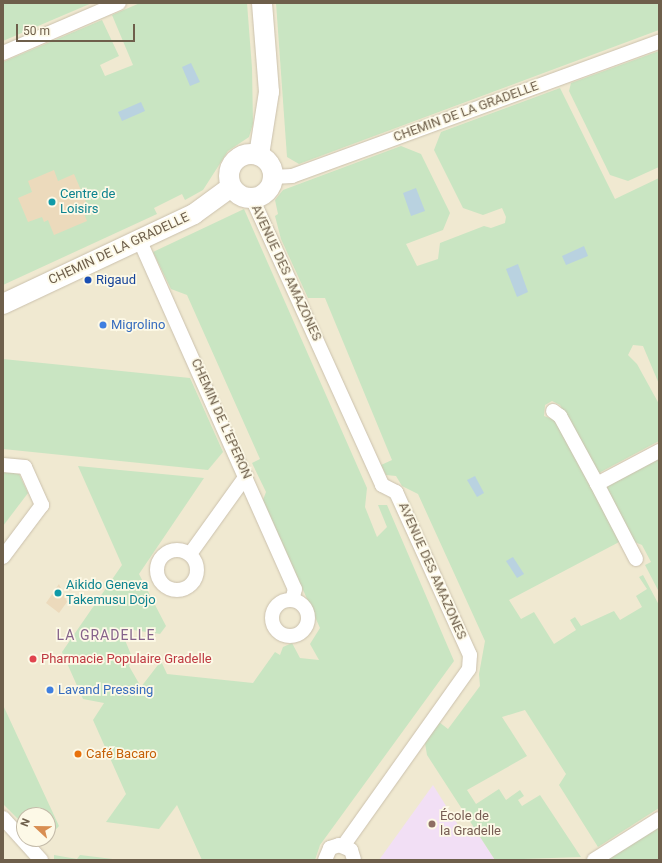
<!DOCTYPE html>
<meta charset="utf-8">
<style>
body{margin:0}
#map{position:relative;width:662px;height:863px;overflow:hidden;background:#f9f5e2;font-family:Roboto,sans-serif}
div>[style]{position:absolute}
.residential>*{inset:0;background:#f0e9d1}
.education>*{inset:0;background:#f2dff5}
.green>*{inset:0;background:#c9e5c2}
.water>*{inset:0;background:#b9d2e0}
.building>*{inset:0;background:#ecdabc}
.roads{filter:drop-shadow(0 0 1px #cbc1ad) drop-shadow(0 0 1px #cbc1ad)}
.street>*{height:14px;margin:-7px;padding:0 7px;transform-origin:7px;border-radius:7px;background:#fff}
.street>.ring{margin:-7px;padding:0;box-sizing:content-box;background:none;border:14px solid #fff;border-radius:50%}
.secondary>*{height:20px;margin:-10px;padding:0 10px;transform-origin:10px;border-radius:10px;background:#fff}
.secondary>.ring{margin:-10px;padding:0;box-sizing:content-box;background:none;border:20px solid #fff;border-radius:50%}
.dots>*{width:11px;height:11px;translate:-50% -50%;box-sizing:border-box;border:2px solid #fdf9e7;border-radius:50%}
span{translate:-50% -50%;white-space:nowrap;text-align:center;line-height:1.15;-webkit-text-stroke:3.5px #fdf9e7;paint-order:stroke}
.street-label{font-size:13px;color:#6e5f4b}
.culture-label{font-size:13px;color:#0d838f}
.left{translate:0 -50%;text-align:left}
.transit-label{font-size:13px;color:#164399}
.shop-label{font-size:13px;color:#366cbe}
.health-label{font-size:13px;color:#be3a42}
.food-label{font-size:13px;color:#c56008}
.education-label{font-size:13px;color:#785e54}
.neighbourhood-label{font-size:14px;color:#86638b;letter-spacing:1px}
.frame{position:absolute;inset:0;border:4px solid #6e5f4b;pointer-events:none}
.north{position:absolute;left:16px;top:807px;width:40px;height:40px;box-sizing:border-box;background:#fdf9e7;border:1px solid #c4bba9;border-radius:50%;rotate:292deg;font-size:11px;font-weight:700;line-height:16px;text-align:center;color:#6e5f4b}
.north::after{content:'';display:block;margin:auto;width:14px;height:18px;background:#d88e52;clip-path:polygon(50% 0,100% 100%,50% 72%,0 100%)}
.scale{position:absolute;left:16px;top:24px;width:119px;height:18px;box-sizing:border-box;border:2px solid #6e5f4b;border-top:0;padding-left:5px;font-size:12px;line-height:14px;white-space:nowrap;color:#6e5f4b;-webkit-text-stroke:3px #fdf9e7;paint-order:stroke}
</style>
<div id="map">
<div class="residential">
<div style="clip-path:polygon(evenodd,3px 3px,659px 3px,659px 860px,3px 860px,3px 3px,24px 815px,48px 815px,48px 839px,24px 839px,24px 815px)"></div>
</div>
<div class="education">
<div style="clip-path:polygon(433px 785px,463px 833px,473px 826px,495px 860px,379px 860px)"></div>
</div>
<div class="green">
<div style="clip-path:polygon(3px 3px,92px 3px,3px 41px)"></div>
<div style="clip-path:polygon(140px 3px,247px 3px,252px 68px,253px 124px,249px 137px,228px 151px,203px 190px,185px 200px,182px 194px,154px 208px,157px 214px,3px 285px,3px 62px,102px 20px,119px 56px,100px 65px,105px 76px,133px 65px,112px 15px)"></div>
<div style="clip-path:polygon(276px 3px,659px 3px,659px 30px,299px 164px,287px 157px)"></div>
<div style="clip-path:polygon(659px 51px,659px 167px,628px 181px,610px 175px,569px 91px,571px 83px)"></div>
<div style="clip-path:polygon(560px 88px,615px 199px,659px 178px,659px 384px,643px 346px,633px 345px,628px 355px,637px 364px,659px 404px,659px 441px,597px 474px,560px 405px,552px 401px,545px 405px,544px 416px,557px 421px,621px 541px,509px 600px,521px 619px,534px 612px,554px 644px,576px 630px,570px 620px,575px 617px,581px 626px,614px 611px,620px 620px,642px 607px,636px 596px,647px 589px,639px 577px,643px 575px,659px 605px,659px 808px,598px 847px,559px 785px,566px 774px,525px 710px,502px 717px,527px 756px,467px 790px,476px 804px,499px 789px,506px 800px,520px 790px,524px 796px,518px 800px,522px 806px,540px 795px,581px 857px,495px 860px,427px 755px,425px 743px,439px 722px,448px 729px,480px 686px,479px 674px,485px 641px,418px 494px,402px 486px,396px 476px,386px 475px,381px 465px,392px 460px,325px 298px,308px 298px,281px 239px,275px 216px,278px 214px,275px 200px,283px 190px,401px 146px,421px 154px,450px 213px,443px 230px,406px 244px,417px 266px,438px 259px,440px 243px,484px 226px,491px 228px,505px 223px,506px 217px,502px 208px,483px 215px,463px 208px,434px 150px,441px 132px)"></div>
<div style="clip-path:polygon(244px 209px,367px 488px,365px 507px,377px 537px,387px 527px,378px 505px,387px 505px,454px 661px,320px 845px,315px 860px,202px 860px,177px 805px,159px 829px,106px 822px,126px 794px,93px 720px,104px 703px,83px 699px,62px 652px,122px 565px,78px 466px,204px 478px,139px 574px,166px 626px,160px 634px,120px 628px,132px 657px,129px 666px,141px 687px,161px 661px,167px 674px,253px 683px,275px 652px,280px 655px,283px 647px,292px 643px,300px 658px,319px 660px,310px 644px,320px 628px,263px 500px,266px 492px,252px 463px,260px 459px,187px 295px,171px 289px,153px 252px)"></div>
<div style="clip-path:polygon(3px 359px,190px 378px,223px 452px,208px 470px,3px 449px)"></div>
<div style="clip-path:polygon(659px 457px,659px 592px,645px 565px,651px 562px,642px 545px,632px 541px,605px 491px,607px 485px)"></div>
<div style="clip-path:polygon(3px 471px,19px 474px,28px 493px,3px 526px)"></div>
<div style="clip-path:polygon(3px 705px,59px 826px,48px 838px,48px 815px,24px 815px,24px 825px,3px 804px)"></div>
<div style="clip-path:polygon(659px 825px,659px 860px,604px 860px)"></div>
<div style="clip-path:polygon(54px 855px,77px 859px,80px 855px,121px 860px,54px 860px)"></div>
</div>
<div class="water">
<div style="clip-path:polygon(191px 63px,200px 82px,190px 86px,182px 67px)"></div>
<div style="clip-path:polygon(141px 102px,145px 111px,122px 121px,118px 112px)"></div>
<div style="clip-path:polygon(416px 188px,425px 211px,411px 216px,403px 193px)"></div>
<div style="clip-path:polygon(584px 246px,588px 256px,566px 265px,562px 256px)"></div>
<div style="clip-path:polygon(518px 264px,528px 292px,517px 297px,506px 269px)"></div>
<div style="clip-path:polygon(475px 476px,484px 493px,477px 497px,467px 480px)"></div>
<div style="clip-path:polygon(513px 557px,524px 574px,517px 578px,506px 561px)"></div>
</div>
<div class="building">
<div style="clip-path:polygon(54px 170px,58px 181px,74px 174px,86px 202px,86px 209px,83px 211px,87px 221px,54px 235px,48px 220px,44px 222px,42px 217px,28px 222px,18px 198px,32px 192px,28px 181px)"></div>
<div style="clip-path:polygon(59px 584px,67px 602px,59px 613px,46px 603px)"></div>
</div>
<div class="roads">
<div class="street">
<div style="left:3px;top:53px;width:126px;rotate:-23.3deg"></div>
<div style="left:273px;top:177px;width:19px;rotate:-3deg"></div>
<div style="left:292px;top:176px;width:391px;rotate:-20.1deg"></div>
<div style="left:252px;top:198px;width:315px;rotate:65.6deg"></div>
<div style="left:382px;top:485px;width:16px;rotate:27deg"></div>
<div style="left:396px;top:492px;width:179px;rotate:65.6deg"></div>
<div style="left:470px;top:655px;width:14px;rotate:94deg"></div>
<div style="left:469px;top:669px;width:216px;rotate:125.4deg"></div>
<div style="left:139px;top:239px;width:383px;rotate:66deg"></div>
<div style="left:295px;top:589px;width:11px;rotate:105deg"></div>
<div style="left:553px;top:411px;width:9px;rotate:36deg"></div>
<div style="left:560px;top:416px;width:77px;rotate:61.4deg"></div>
<div style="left:3px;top:465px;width:22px;rotate:5deg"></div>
<div style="left:25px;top:467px;width:42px;rotate:65.9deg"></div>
<div style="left:42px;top:505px;width:65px;rotate:126.9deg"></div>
<div class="ring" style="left:157px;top:550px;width:26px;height:26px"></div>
<div style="left:190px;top:554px;width:96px;rotate:-54.3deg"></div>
<div style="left:636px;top:559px;width:85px;rotate:-117.5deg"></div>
<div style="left:597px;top:484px;width:70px;rotate:-28deg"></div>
<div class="ring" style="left:272px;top:600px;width:22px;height:22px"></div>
<div style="left:3px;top:818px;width:57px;rotate:47.9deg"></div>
<div style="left:325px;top:860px;width:13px;rotate:-67deg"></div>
<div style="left:330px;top:848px;width:9px;rotate:-18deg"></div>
<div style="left:339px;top:845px;width:13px;rotate:23deg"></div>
<div style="left:351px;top:850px;width:10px;rotate:73deg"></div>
<div style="left:594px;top:860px;width:77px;rotate:-32.2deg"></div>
</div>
<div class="secondary">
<div class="ring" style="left:229px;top:154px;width:24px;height:24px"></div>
<div style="left:259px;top:155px;width:64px;rotate:-81deg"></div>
<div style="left:269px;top:92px;width:89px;rotate:-94.5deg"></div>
<div style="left:3px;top:304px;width:211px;rotate:-25.2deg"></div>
<div style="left:194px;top:214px;width:46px;rotate:-36.1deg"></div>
</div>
</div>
<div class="dots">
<div style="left:52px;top:202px;background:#0f9aa8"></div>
<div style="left:88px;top:280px;background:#1a4fb4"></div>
<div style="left:103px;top:325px;background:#3f7fe0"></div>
<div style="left:58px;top:593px;background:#0f9aa8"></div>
<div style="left:33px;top:659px;background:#e0444e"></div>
<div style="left:50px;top:690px;background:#3f7fe0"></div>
<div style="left:78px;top:754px;background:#e8710a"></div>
<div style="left:432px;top:824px;background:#8d6e63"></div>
</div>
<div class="street-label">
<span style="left:466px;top:112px;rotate:-20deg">CHEMIN DE LA GRADELLE</span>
<span style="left:119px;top:249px;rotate:-25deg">CHEMIN DE LA GRADELLE</span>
<span style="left:286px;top:273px;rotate:65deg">AVENUE DES AMAZONES</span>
<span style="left:221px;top:419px;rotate:66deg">CHEMIN DE L'EPERON</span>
<span style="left:432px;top:571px;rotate:66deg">AVENUE DES AMAZONES</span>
</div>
<div class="culture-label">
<span class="left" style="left:60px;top:202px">Centre de<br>Loisirs</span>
<span class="left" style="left:66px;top:593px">Aikido Geneva<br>Takemusu Dojo</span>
</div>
<div class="transit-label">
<span class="left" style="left:96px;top:280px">Rigaud</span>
</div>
<div class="shop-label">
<span class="left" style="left:111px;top:325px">Migrolino</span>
<span class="left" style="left:58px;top:690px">Lavand Pressing</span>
</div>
<div class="health-label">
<span class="left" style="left:41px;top:659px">Pharmacie Populaire Gradelle</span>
</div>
<div class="food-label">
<span class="left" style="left:86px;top:754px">Café Bacaro</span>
</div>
<div class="education-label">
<span class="left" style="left:440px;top:824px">École de<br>la Gradelle</span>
</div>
<div class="neighbourhood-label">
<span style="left:106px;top:635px">LA GRADELLE</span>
</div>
<div class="frame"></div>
<div class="north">N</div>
<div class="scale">50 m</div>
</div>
